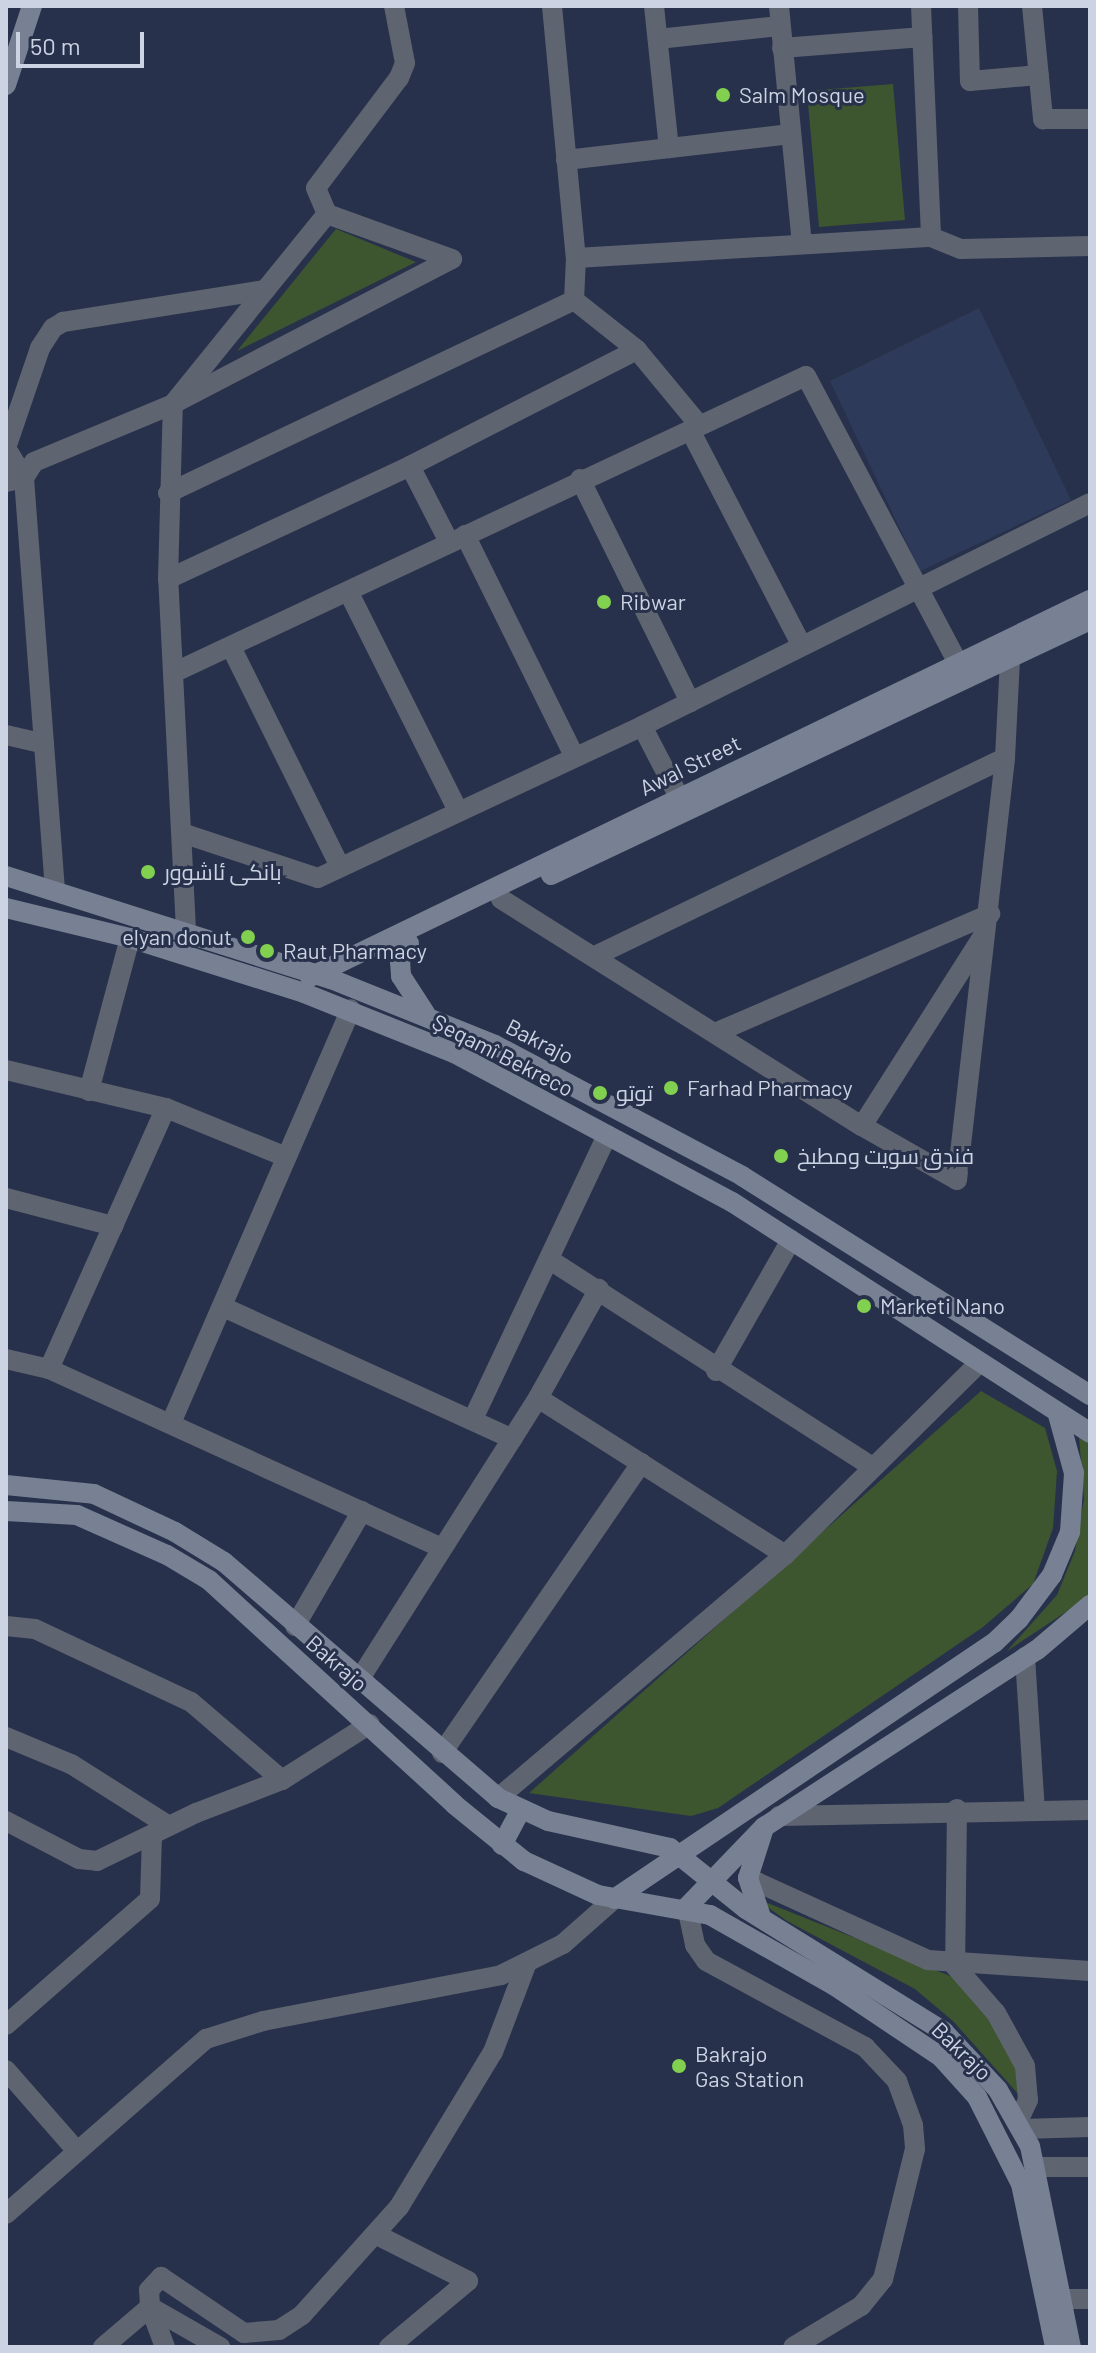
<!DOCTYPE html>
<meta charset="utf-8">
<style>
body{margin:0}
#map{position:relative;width:1096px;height:2353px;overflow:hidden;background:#28314b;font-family:Barlow,Cairo,sans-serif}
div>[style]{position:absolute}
.built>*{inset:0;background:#2e3a59}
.green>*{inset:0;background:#3e5630}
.street>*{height:20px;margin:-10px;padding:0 10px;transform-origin:10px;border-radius:10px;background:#5f6471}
.secondary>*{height:20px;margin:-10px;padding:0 10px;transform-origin:10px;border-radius:10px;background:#788094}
.dots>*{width:22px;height:22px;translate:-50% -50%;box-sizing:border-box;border:4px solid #28314b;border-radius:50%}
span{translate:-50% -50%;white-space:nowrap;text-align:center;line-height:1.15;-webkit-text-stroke:6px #28314b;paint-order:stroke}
.poi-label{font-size:22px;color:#ccd3e3}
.left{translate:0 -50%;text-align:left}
.right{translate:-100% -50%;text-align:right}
.street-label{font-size:22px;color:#ccd3e3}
.frame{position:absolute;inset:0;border:8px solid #ccd3e3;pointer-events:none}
.scale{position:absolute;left:16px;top:32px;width:128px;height:36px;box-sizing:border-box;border:4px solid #ccd3e3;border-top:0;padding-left:10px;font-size:24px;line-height:28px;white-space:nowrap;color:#ccd3e3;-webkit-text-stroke:6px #28314b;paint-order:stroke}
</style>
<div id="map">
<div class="built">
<div style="clip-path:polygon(979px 308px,1071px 500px,920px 571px,830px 381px)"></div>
</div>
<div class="green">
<div style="clip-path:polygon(893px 84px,905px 220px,819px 227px,807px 91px)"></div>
<div style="clip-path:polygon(336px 229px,416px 262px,237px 351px)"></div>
<div style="clip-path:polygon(981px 1391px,1045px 1428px,1057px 1471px,1053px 1528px,1033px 1584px,983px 1627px,718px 1808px,691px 1816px,529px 1793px)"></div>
<div style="clip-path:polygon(1079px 1436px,1090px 1443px,1090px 1596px,1007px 1651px,1057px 1595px,1075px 1551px,1084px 1499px)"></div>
<div style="clip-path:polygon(755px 1898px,955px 1978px,977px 2001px,1016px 2060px,1020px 2096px,953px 2021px,915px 1989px,787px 1921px)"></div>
</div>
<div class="street">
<div style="left:552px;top:6px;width:253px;rotate:84.6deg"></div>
<div style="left:576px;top:258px;width:42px;rotate:92.7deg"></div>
<div style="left:654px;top:6px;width:143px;rotate:84deg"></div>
<div style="left:779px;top:6px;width:238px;rotate:84.5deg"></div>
<div style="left:921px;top:6px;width:231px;rotate:87.5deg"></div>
<div style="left:968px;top:6px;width:75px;rotate:88.5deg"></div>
<div style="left:970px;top:81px;width:69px;rotate:-5deg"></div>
<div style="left:1032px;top:6px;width:114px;rotate:84.4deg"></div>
<div style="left:1043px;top:119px;width:47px"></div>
<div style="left:658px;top:39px;width:123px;rotate:-6.1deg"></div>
<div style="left:782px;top:48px;width:141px;rotate:-4.5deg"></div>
<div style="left:566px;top:160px;width:226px;rotate:-6.6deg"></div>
<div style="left:327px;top:214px;width:28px;rotate:-113deg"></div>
<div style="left:316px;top:188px;width:138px;rotate:-53deg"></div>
<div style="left:399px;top:78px;width:16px;rotate:-68deg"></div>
<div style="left:405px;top:63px;width:58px;rotate:-100.9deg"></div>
<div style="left:576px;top:258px;width:356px;rotate:-3.4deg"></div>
<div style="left:931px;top:237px;width:32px;rotate:22deg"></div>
<div style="left:961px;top:249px;width:129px;rotate:-1.3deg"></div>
<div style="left:574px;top:300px;width:80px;rotate:38.4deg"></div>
<div style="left:637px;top:350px;width:97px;rotate:50.4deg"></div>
<div style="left:690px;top:430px;width:243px;rotate:62.6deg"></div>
<div style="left:6px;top:448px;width:35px;rotate:59deg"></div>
<div style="left:24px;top:478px;width:412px;rotate:85.7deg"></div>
<div style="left:6px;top:448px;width:106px;rotate:-71.2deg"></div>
<div style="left:40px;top:348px;width:24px;rotate:-57deg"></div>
<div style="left:53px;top:328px;width:12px;rotate:-31deg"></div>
<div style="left:63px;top:322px;width:205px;rotate:-9deg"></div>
<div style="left:410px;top:466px;width:85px;rotate:62.8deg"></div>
<div style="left:580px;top:479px;width:249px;rotate:63.7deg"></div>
<div style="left:6px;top:482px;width:18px;rotate:-13deg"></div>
<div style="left:24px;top:478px;width:19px;rotate:-58deg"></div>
<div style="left:34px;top:462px;width:151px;rotate:-22.6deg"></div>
<div style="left:173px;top:404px;width:314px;rotate:-27.5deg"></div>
<div style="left:168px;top:493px;width:450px;rotate:-25.4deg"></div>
<div style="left:465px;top:535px;width:244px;rotate:63.7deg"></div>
<div style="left:168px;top:579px;width:267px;rotate:-25deg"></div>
<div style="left:410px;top:466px;width:255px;rotate:-27.1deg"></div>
<div style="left:349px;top:593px;width:241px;rotate:63.4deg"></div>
<div style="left:232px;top:649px;width:243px;rotate:63.6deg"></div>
<div style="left:173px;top:673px;width:699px;rotate:-25.14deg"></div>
<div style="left:806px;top:376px;width:325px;rotate:62.1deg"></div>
<div style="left:642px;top:726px;width:80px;rotate:62.5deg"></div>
<div style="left:6px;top:735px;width:39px;rotate:13deg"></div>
<div style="left:182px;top:833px;width:143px;rotate:18.3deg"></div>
<div style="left:318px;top:878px;width:358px;rotate:-25.1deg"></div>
<div style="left:642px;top:726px;width:500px;rotate:-26.46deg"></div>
<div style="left:501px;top:899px;width:426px;rotate:32.2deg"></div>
<div style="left:862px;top:1126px;width:109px;rotate:29.6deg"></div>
<div style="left:957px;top:1180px;width:425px;rotate:-83.5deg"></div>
<div style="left:1005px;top:758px;width:99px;rotate:-87.1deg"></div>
<div style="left:186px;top:930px;width:351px;rotate:-92.9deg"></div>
<div style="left:168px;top:579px;width:175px;rotate:-88.4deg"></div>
<div style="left:173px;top:404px;width:245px;rotate:-51deg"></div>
<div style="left:327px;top:214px;width:133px;rotate:19.8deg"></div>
<div style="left:595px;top:956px;width:455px;rotate:-25.8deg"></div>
<div style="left:715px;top:1033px;width:300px;rotate:-23.4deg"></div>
<div style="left:6px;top:1070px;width:164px;rotate:13.4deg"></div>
<div style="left:166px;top:1108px;width:130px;rotate:22.2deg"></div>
<div style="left:89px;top:1091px;width:158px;rotate:-75deg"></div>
<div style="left:862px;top:1126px;width:225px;rotate:-57.5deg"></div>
<div style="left:6px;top:1198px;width:111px;rotate:14.7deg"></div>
<div style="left:550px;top:1260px;width:383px;rotate:32.7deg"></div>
<div style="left:223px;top:1307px;width:318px;rotate:24.5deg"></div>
<div style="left:6px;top:1359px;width:44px;rotate:13.1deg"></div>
<div style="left:49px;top:1369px;width:432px;rotate:24.5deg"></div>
<div style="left:49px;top:1369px;width:286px;rotate:-65.9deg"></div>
<div style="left:716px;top:1371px;width:151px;rotate:-60.2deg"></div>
<div style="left:538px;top:1398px;width:293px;rotate:32.4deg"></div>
<div style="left:473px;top:1419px;width:314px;rotate:-64.7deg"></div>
<div style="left:171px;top:1423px;width:451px;rotate:-66.5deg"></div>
<div style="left:6px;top:1626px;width:29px;rotate:6deg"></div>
<div style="left:35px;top:1629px;width:172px;rotate:25.1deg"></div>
<div style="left:191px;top:1702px;width:120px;rotate:40.6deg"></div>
<div style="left:295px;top:1626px;width:133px;rotate:-59.8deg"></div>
<div style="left:1025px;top:1657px;width:153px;rotate:86.3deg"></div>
<div style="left:359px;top:1680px;width:334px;rotate:-57.6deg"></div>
<div style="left:538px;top:1398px;width:125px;rotate:-60.8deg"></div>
<div style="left:6px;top:1737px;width:70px;rotate:22.6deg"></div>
<div style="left:71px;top:1764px;width:116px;rotate:32.3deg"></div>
<div style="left:442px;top:1753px;width:352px;rotate:-55.5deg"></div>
<div style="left:498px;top:1798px;width:376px;rotate:-40.3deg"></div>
<div style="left:785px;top:1555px;width:274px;rotate:-44.7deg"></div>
<div style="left:957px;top:1809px;width:157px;rotate:90.7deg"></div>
<div style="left:955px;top:1966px;width:62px;rotate:48.9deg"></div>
<div style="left:996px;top:2013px;width:60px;rotate:61.3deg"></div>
<div style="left:1025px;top:2066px;width:34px;rotate:85deg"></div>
<div style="left:1028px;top:2100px;width:23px;rotate:115deg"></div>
<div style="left:779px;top:1816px;width:311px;rotate:-1.1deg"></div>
<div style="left:6px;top:1821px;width:82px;rotate:27.5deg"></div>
<div style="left:79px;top:1859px;width:18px;rotate:6deg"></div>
<div style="left:97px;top:1861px;width:110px;rotate:-25.9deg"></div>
<div style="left:196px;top:1813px;width:92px;rotate:-21deg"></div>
<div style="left:282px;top:1780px;width:104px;rotate:-32.5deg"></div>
<div style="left:748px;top:1878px;width:198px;rotate:24.5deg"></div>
<div style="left:928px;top:1960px;width:162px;rotate:3.9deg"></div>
<div style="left:687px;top:1907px;width:39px;rotate:78deg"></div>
<div style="left:695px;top:1945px;width:19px;rotate:55deg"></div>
<div style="left:706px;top:1961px;width:181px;rotate:28.4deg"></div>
<div style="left:865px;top:2047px;width:47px;rotate:46.7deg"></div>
<div style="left:897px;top:2081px;width:47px;rotate:70deg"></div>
<div style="left:913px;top:2125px;width:24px;rotate:85deg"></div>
<div style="left:915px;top:2149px;width:134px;rotate:103.8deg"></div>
<div style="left:883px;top:2279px;width:35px;rotate:129deg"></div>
<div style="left:861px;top:2306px;width:79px;rotate:148.9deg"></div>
<div style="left:6px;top:2025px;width:191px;rotate:-41.2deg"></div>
<div style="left:150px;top:1899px;width:64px;rotate:-88.2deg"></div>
<div style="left:6px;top:2070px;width:108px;rotate:48.8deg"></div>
<div style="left:1022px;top:2129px;width:68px;rotate:-1.7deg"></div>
<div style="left:1038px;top:2167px;width:52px"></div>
<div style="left:6px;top:2214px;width:266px;rotate:-41.2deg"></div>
<div style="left:206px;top:2039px;width:60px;rotate:-17.5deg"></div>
<div style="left:263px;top:2021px;width:242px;rotate:-10.9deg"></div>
<div style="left:501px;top:1975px;width:69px;rotate:-26.6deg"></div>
<div style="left:563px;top:1944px;width:68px;rotate:-41.4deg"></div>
<div style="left:377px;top:2235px;width:102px;rotate:26.8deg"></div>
<div style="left:468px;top:2281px;width:103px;rotate:140.1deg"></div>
<div style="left:1062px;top:2299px;width:28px"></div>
<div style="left:150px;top:2307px;width:81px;rotate:29.7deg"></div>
<div style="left:103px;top:2347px;width:62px;rotate:-40.4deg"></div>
<div style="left:165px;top:2347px;width:43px;rotate:-110.6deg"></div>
<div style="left:150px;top:2307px;width:17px;rotate:-93deg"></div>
<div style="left:149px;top:2290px;width:18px;rotate:-47deg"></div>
<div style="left:161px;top:2277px;width:100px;rotate:34deg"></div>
<div style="left:244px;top:2333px;width:35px;rotate:-5deg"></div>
<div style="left:279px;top:2330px;width:27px;rotate:-33deg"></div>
<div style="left:302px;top:2315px;width:145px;rotate:-48.1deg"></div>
<div style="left:399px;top:2207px;width:181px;rotate:-58.8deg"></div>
<div style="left:493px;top:2052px;width:93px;rotate:-69.2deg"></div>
</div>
<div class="secondary">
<div style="left:6px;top:85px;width:83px;rotate:-71.8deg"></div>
<div style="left:551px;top:875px;width:596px;rotate:-25.32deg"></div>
<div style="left:6px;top:876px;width:341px;rotate:17.6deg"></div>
<div style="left:331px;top:979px;width:177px;rotate:21.9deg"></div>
<div style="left:495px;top:1045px;width:280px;rotate:27.9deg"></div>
<div style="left:742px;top:1176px;width:411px;rotate:32.2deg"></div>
<div style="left:6px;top:908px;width:128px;rotate:13.6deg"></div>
<div style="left:130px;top:938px;width:182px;rotate:17.5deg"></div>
<div style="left:304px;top:993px;width:162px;rotate:21.8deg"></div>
<div style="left:454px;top:1053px;width:315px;rotate:28.2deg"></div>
<div style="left:732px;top:1202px;width:426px;rotate:32.8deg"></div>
<div style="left:409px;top:943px;width:20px;rotate:117deg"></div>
<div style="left:400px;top:961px;width:15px;rotate:86deg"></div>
<div style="left:401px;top:976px;width:44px;rotate:57deg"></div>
<div style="left:310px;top:977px;width:866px;rotate:-25.8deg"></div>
<div style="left:6px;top:1485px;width:88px;rotate:5.8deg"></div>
<div style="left:94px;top:1494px;width:89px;rotate:25.1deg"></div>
<div style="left:175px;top:1532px;width:57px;rotate:31.5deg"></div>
<div style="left:224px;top:1562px;width:362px;rotate:40.7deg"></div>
<div style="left:498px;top:1798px;width:55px;rotate:24.7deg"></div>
<div style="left:548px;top:1821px;width:125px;rotate:12.5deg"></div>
<div style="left:670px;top:1848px;width:97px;rotate:38.8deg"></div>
<div style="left:746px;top:1909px;width:233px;rotate:31.8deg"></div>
<div style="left:944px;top:2032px;width:79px;rotate:47deg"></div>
<div style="left:998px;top:2090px;width:64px;rotate:60.3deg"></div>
<div style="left:1030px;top:2146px;width:205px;rotate:78.5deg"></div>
<div style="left:6px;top:1511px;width:71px;rotate:3.2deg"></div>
<div style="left:77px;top:1515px;width:98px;rotate:24deg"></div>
<div style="left:167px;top:1555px;width:49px;rotate:30.8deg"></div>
<div style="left:209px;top:1580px;width:333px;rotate:42.4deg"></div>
<div style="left:455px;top:1805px;width:89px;rotate:39.1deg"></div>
<div style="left:524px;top:1861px;width:81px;rotate:24.7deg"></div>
<div style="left:598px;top:1895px;width:114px;rotate:10.1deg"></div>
<div style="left:710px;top:1915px;width:144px;rotate:29.6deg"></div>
<div style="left:835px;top:1986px;width:128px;rotate:33.8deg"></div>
<div style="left:941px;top:2057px;width:54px;rotate:48deg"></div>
<div style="left:977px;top:2097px;width:97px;rotate:63.2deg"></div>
<div style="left:1021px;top:2184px;width:167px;rotate:78.2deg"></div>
<div style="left:502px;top:1845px;width:40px;rotate:-62deg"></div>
<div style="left:614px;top:1899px;width:458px;rotate:-34deg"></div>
<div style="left:994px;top:1643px;width:35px;rotate:-44deg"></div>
<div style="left:1019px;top:1619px;width:55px;rotate:-53.1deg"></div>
<div style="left:1052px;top:1575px;width:47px;rotate:-67.3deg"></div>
<div style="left:1070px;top:1532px;width:59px;rotate:-86.1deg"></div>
<div style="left:1074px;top:1473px;width:60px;rotate:-105.4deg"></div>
<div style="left:687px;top:1907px;width:111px;rotate:-46.1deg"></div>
<div style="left:764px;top:1827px;width:325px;rotate:-33deg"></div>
<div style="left:1037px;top:1650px;width:70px;rotate:-40.3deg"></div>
<div style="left:761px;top:1917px;width:41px;rotate:-108.4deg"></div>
<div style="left:748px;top:1878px;width:49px;rotate:-72.3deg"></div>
</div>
<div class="dots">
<div style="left:723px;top:95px;background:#82d04f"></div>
<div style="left:604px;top:602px;background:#82d04f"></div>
<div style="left:148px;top:872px;background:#82d04f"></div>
<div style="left:248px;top:937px;background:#82d04f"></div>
<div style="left:267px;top:951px;background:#82d04f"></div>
<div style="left:671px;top:1088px;background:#82d04f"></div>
<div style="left:600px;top:1093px;background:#82d04f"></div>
<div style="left:781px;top:1156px;background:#82d04f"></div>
<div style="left:864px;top:1306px;background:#82d04f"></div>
<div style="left:679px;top:2066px;background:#82d04f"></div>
</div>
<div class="poi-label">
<span class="left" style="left:739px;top:95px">Salm Mosque</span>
<span class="left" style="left:620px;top:602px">Ribwar</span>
<span class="left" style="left:164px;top:872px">بانکی ئاشوور</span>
<span class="right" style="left:232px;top:937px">elyan donut</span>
<span class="left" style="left:283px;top:951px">Raut Pharmacy</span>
<span class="left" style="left:687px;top:1088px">Farhad Pharmacy</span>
<span class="left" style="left:616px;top:1093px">توتو</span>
<span class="left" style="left:797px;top:1156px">فندق سويت ومطبخ</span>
<span class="left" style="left:880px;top:1306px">Marketi Nano</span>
<span class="left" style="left:695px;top:2066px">Bakrajo<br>Gas Station</span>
</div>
<div class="street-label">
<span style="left:690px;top:765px;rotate:-26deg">Awal Street</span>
<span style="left:540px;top:1041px;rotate:27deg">Bakrajo</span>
<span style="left:503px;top:1055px;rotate:27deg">Şeqamî Bekreco</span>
<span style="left:337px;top:1663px;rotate:41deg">Bakrajo</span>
<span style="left:962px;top:2051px;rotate:44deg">Bakrajo</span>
</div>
<div class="frame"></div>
<div class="scale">50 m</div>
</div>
